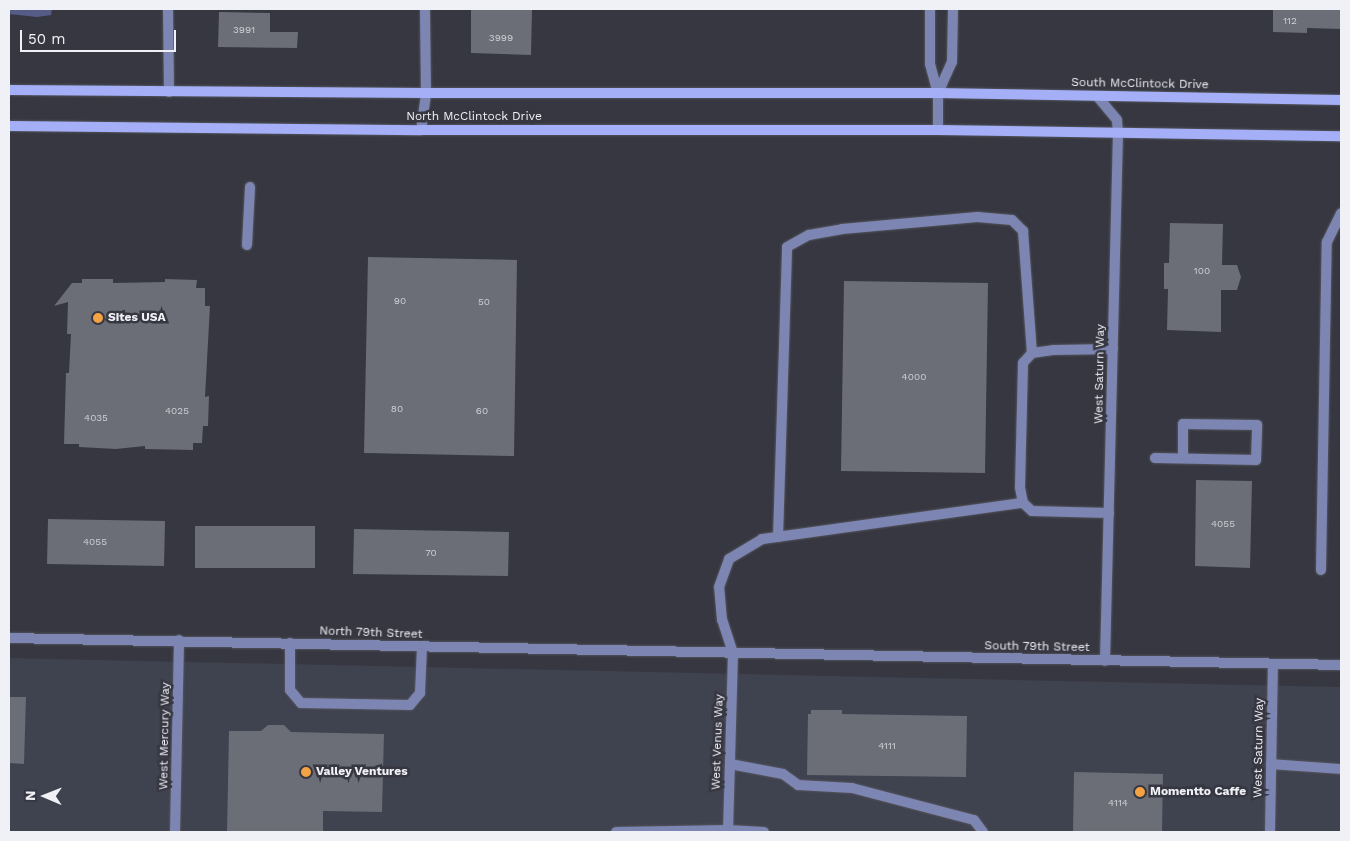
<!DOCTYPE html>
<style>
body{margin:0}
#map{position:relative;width:1350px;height:841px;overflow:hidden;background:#363740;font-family:"Work Sans",sans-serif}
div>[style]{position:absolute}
.built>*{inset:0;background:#3f424f}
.green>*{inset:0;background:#555c86}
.building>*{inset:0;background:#6b6d77}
.roads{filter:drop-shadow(0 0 1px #54555d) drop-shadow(0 0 1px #54555d)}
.service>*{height:10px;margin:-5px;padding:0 5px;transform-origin:5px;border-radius:5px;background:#7d85b2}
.minor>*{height:10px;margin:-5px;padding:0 5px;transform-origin:5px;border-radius:5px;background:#7d85b2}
.secondary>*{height:10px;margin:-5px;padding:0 5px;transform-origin:5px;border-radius:5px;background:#a4aff8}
.dots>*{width:14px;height:14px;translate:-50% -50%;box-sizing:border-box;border:2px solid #363740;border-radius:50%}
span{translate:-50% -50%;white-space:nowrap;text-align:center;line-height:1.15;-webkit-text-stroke:5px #363740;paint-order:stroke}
.number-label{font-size:10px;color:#cfd0d7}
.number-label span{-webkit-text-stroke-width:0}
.street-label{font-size:12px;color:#f0f1f7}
.poi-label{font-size:12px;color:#f0f1f7;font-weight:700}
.left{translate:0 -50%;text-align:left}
.frame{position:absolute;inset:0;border:10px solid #f0f1f7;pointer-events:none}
.north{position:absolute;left:20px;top:771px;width:50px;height:50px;-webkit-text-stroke:4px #363740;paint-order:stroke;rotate:271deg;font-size:14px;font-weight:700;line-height:20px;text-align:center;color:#f0f1f7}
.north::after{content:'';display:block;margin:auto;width:18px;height:22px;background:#f0f1f7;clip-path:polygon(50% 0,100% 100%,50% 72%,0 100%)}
.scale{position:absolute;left:20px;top:30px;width:156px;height:22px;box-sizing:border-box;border:2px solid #f0f1f7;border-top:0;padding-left:6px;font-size:15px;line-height:18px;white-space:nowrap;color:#f0f1f7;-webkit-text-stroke:4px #363740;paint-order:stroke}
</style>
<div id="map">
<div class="built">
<div style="clip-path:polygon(9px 658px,1341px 687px,1341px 832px,9px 832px)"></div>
</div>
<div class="green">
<div style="clip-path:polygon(9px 9px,52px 9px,51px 15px,37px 17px,9px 14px)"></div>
</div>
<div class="building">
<div style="clip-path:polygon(471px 9px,532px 9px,531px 55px,471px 53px)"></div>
<div style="clip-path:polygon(1273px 9px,1341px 9px,1341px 29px,1307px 28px,1307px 33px,1273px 32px)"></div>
<div style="clip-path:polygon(219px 12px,270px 13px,270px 32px,298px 32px,297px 48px,218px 47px)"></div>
<div style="clip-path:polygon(1170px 223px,1223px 224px,1222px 265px,1237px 265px,1241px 277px,1237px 290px,1221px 290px,1221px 332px,1167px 330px,1168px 289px,1164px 289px,1164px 263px,1169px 263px)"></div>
<div style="clip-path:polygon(368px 257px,517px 260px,514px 456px,364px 453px)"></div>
<div style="clip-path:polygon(82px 279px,113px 279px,113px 283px,165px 282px,165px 279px,197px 280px,196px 288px,205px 288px,205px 306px,210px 306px,205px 397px,209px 396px,208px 426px,203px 426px,202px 443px,193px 443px,193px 450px,145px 449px,145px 446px,116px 449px,79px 447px,79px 444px,64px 444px,66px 373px,69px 373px,71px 334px,67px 334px,68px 302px,54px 306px,72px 283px,82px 283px)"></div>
<div style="clip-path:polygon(844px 281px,988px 283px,985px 473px,841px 471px)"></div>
<div style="clip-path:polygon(1196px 480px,1252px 481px,1250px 568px,1195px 566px)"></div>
<div style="clip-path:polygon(48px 519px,165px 521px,164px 566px,47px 564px)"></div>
<div style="clip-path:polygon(195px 526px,315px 526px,315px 568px,195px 568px)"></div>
<div style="clip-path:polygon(354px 529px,509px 532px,508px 576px,353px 574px)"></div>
<div style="clip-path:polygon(9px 697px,26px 697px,24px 764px,9px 763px)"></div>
<div style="clip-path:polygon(811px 710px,842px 710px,842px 714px,967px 716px,966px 777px,807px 775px,808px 714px,811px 714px)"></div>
<div style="clip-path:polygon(268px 725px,284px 725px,291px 732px,384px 734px,382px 812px,323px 811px,323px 832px,227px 832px,229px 731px,261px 731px)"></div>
<div style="clip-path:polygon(1074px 772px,1163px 774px,1162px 832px,1073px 832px)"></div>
</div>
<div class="roads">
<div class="service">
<div style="left:247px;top:245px;width:58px;rotate:-87deg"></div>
<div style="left:1155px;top:458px;width:101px;rotate:1.1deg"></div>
<div style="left:1256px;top:460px;width:35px;rotate:-88deg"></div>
<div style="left:1257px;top:425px;width:74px;rotate:-179.2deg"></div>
<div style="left:1183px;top:424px;width:34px;rotate:90deg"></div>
<div style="left:1109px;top:513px;width:77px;rotate:-178.5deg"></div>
<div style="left:1032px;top:511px;width:12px;rotate:-138deg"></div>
<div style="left:1023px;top:503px;width:16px;rotate:-101deg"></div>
<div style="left:1020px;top:487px;width:124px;rotate:-88.6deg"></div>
<div style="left:1023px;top:363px;width:13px;rotate:-48deg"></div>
<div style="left:1032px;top:353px;width:21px;rotate:-8deg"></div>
<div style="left:1053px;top:350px;width:60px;rotate:-1deg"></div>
<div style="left:778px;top:537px;width:290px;rotate:-88.2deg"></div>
<div style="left:787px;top:247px;width:25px;rotate:-29deg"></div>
<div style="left:809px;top:235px;width:34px;rotate:-10deg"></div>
<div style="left:842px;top:229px;width:136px;rotate:-5.1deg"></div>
<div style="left:977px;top:217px;width:35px;rotate:5deg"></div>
<div style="left:1012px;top:220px;width:16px;rotate:45deg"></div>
<div style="left:1023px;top:231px;width:122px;rotate:85.8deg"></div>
<div style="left:1321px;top:570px;width:328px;rotate:-89deg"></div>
<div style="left:1327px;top:242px;width:32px;rotate:-64deg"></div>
<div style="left:290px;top:643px;width:47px;rotate:90deg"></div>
<div style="left:290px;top:690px;width:17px;rotate:50deg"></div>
<div style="left:301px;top:703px;width:109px;rotate:1.1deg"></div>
<div style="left:410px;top:705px;width:16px;rotate:-50deg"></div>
<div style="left:420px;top:693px;width:46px;rotate:-87.5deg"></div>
<div style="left:733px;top:653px;width:35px;rotate:-108deg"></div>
<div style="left:722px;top:620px;width:33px;rotate:-95deg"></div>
<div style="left:719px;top:587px;width:30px;rotate:-70deg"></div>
<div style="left:729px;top:559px;width:39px;rotate:-31deg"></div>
<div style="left:762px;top:539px;width:263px;rotate:-7.9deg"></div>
<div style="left:730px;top:764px;width:54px;rotate:10.7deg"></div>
<div style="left:783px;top:774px;width:19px;rotate:36deg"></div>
<div style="left:798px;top:785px;width:54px;rotate:3.2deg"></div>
<div style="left:852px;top:788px;width:126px;rotate:14.7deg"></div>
<div style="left:974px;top:820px;width:15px;rotate:53deg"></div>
<div style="left:1271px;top:764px;width:70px;rotate:4.1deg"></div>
<div style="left:616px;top:832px;width:112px;rotate:-1deg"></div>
<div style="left:728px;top:830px;width:36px;rotate:3deg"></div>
</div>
<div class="minor">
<div style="left:168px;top:9px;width:83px;rotate:89.3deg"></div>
<div style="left:930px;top:9px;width:55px;rotate:90deg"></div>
<div style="left:930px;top:64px;width:30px;rotate:75deg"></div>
<div style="left:938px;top:93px;width:37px;rotate:90deg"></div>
<div style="left:938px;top:93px;width:34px;rotate:-66deg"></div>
<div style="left:952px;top:62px;width:53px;rotate:-88.9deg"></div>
<div style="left:1097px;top:96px;width:31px;rotate:50deg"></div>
<div style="left:1117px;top:120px;width:13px;rotate:86deg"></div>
<div style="left:1118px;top:133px;width:528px;rotate:91.41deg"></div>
<div style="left:421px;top:130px;width:37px;rotate:-82deg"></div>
<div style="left:426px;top:93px;width:84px;rotate:-90.7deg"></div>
<div style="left:9px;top:638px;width:1332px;rotate:1.16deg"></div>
<div style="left:175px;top:832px;width:192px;rotate:-88.8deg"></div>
<div style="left:728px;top:832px;width:179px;rotate:-88.4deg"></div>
<div style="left:1270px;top:832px;width:168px;rotate:-89deg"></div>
</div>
<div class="secondary">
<div style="left:9px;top:90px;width:417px;rotate:0.4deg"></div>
<div style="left:426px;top:93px;width:512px"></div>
<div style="left:938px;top:93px;width:403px;rotate:1deg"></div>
<div style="left:9px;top:126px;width:412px;rotate:0.6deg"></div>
<div style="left:421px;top:130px;width:517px"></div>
<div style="left:938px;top:130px;width:403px;rotate:0.9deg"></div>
</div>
</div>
<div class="dots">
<div style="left:98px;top:318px;background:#f4a344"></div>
<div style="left:306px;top:772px;background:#f4a344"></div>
<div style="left:1140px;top:792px;background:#f4a344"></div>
</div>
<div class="number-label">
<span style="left:1290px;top:21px">112</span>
<span style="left:244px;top:30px">3991</span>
<span style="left:501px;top:38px">3999</span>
<span style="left:1202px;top:271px">100</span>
<span style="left:400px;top:301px">90</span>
<span style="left:484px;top:302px">50</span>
<span style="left:914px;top:377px">4000</span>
<span style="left:397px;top:409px">80</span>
<span style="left:177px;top:411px">4025</span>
<span style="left:482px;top:411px">60</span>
<span style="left:96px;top:418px">4035</span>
<span style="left:1223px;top:524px">4055</span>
<span style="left:95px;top:542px">4055</span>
<span style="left:431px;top:553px">70</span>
<span style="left:887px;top:746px">4111</span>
<span style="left:1118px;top:803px">4114</span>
</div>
<div class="street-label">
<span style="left:1140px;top:84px;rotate:1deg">South McClintock Drive</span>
<span style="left:474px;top:117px">North McClintock Drive</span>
<span style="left:1100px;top:374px;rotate:-89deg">West Saturn Way</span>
<span style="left:371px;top:633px;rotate:2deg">North 79th Street</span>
<span style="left:1037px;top:647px;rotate:1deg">South 79th Street</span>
<span style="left:165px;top:736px;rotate:-89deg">West Mercury Way</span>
<span style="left:718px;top:742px;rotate:-88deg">West Venus Way</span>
<span style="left:1259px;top:748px;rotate:-89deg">West Saturn Way</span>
</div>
<div class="poi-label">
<span class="left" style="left:108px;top:318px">Sites USA</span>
<span class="left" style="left:316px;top:772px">Valley Ventures</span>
<span class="left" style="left:1150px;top:792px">Momentto Caffe</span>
</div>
<div class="frame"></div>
<div class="north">N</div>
<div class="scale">50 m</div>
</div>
